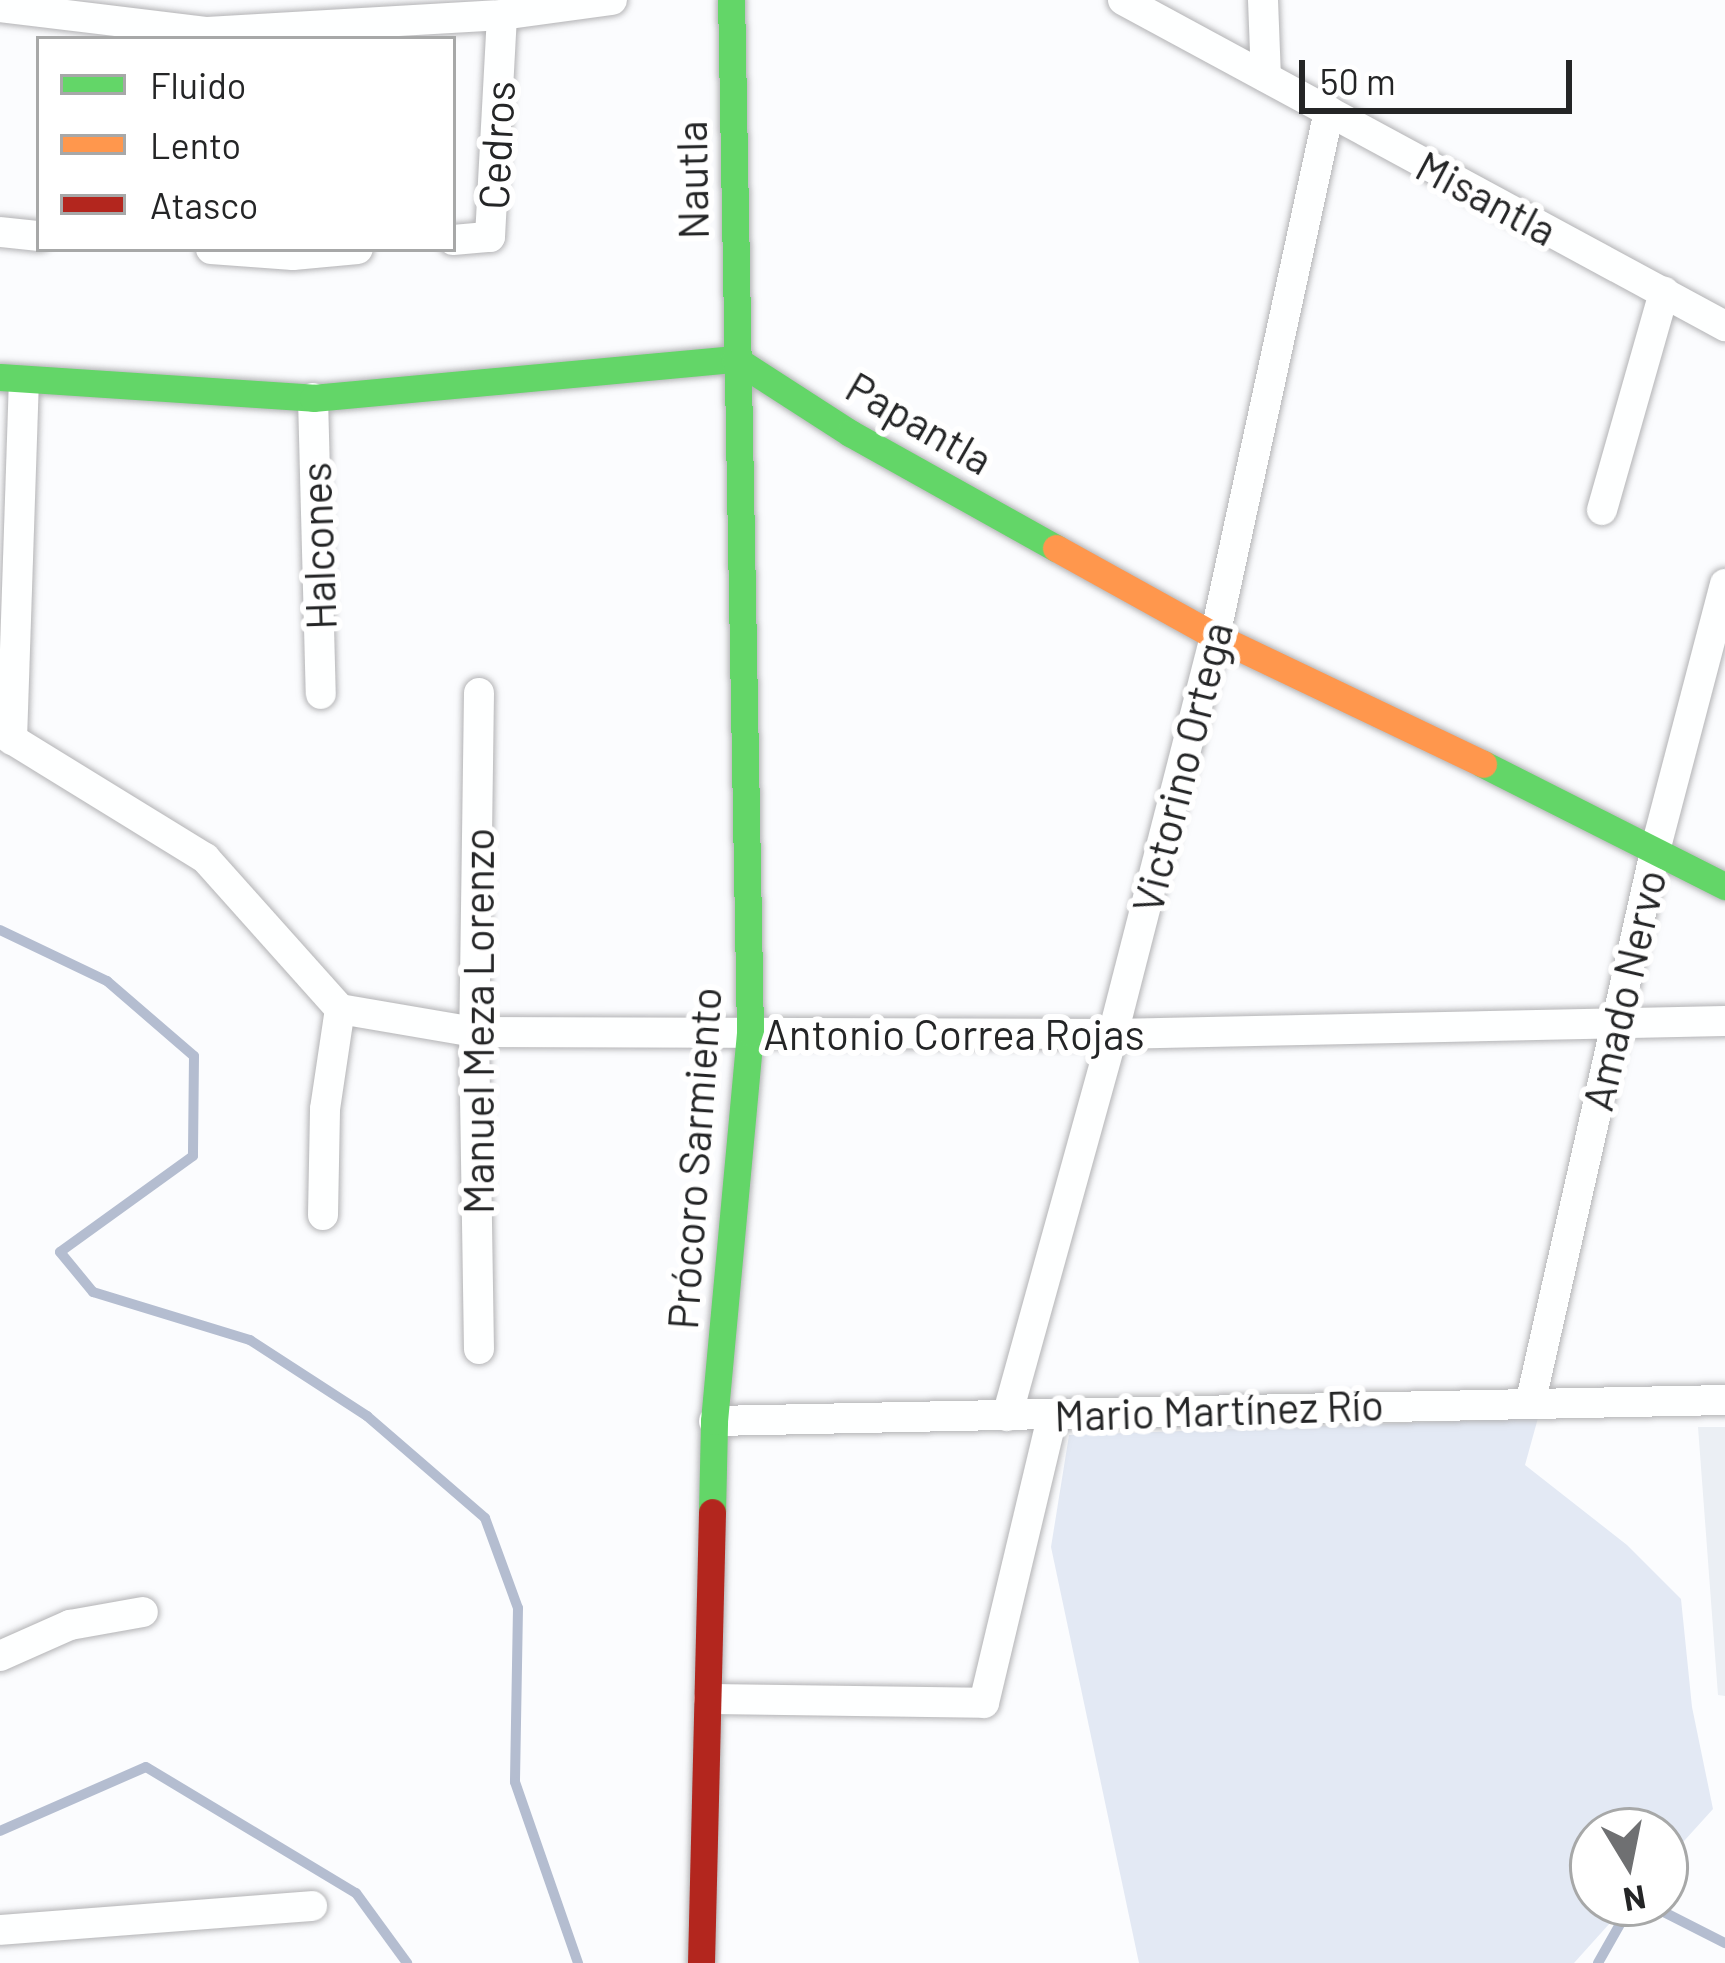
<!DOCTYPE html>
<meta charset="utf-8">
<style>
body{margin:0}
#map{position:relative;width:1725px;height:1963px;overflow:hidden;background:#fbfcfe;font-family:Barlow,sans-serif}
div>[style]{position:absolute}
.built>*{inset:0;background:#ebeff4}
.green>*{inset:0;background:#e3e9f4}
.stream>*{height:10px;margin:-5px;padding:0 5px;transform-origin:5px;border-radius:5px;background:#b4bdd0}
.roads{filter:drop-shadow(0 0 3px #b3b3b5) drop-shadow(0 0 3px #b3b3b5)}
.street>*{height:30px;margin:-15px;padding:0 15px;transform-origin:15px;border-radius:15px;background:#feffff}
.fast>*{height:27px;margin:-13.5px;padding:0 13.5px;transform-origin:13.5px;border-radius:13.5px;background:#63d668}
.slow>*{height:27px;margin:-13.5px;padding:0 13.5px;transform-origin:13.5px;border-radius:13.5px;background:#ff974d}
.jam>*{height:27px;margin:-13.5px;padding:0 13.5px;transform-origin:13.5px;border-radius:13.5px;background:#b3261e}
span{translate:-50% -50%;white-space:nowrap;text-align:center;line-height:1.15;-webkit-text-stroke:12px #fff;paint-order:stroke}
.street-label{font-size:42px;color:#242526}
.legend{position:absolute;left:36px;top:36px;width:420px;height:216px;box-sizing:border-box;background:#fff;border:3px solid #a7a8a8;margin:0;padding:15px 21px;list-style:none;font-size:36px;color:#242526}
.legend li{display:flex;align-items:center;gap:24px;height:60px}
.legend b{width:60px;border:3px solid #a7a8a8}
.north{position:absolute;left:1569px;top:1807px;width:120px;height:120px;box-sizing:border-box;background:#fff;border:3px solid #a7a8a8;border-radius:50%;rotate:170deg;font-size:33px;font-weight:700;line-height:48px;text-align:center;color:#242526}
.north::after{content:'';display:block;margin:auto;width:42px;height:54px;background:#6f7072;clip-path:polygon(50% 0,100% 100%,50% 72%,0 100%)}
.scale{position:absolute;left:1299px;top:60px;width:273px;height:54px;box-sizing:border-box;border:6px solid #242526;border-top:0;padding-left:15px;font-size:36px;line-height:42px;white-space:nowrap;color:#242526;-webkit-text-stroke:9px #fff;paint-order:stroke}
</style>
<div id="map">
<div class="built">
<div style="clip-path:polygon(1698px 1427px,1725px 1427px,1725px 1696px,1718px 1695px)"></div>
</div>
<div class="green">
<div style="clip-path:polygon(1538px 1418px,1525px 1465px,1627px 1545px,1681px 1599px,1692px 1707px,1713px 1809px,1665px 1862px,1665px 1831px,1593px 1831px,1593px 1903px,1628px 1903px,1574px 1963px,1139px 1963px,1051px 1547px,1069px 1435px)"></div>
</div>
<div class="stream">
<div style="left:0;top:930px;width:119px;rotate:25.5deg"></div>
<div style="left:107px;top:981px;width:115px;rotate:40.8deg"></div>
<div style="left:194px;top:1056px;width:100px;rotate:90.6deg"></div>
<div style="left:193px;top:1156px;width:164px;rotate:144.2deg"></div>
<div style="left:60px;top:1252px;width:52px;rotate:50.5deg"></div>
<div style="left:93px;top:1292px;width:164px;rotate:17deg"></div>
<div style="left:250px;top:1340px;width:140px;rotate:33deg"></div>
<div style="left:367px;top:1416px;width:156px;rotate:40.8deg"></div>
<div style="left:485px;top:1518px;width:96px;rotate:69.9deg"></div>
<div style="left:518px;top:1608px;width:174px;rotate:91deg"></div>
<div style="left:515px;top:1782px;width:192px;rotate:70.8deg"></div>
<div style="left:0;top:1831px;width:159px;rotate:-23.7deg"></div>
<div style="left:146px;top:1767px;width:245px;rotate:31deg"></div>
<div style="left:356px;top:1893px;width:87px;rotate:53.9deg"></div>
<div style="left:1646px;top:1903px;width:89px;rotate:26.9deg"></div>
<div style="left:1598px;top:1963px;width:69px;rotate:-60.5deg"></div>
</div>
<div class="roads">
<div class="street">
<div style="left:1123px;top:0;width:685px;rotate:28.44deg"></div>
<div style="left:1263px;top:0;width:77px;rotate:87.8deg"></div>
<div style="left:0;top:7px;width:209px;rotate:6.9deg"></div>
<div style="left:207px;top:32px;width:295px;rotate:-3.3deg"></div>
<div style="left:502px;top:15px;width:111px;rotate:-7.8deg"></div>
<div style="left:0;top:232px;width:39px;rotate:6deg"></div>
<div style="left:453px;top:240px;width:37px;rotate:-5deg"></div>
<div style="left:490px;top:237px;width:222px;rotate:-86.9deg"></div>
<div style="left:211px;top:249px;width:82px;rotate:4.2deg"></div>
<div style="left:293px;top:255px;width:65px;rotate:-5.3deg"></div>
<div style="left:313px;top:398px;width:296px;rotate:88.5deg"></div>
<div style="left:1602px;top:510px;width:227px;rotate:-74.1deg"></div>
<div style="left:479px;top:693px;width:339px;rotate:90.8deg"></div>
<div style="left:474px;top:1032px;width:317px;rotate:89.1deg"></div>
<div style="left:0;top:732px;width:241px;rotate:31.6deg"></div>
<div style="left:205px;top:858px;width:203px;rotate:48.2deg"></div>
<div style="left:340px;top:1009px;width:136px;rotate:9.7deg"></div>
<div style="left:474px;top:1032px;width:639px;rotate:0.18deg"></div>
<div style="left:1113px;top:1034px;width:612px;rotate:-1.22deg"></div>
<div style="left:12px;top:740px;width:359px;rotate:-88.1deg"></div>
<div style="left:323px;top:1215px;width:106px;rotate:-88.9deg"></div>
<div style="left:325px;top:1109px;width:101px;rotate:-81.5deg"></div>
<div style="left:1531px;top:1400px;width:567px;rotate:-77.26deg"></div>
<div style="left:1656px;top:847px;width:272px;rotate:-75.3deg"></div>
<div style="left:1007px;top:1416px;width:396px;rotate:-74.5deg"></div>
<div style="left:1113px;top:1034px;width:411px;rotate:-75.6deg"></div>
<div style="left:1215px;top:636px;width:537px;rotate:-77.75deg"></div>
<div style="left:714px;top:1421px;width:1011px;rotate:-1.19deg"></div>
<div style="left:0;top:1656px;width:77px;rotate:-23.9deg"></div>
<div style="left:70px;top:1625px;width:74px;rotate:-10.1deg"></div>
<div style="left:709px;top:1699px;width:275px;rotate:0.8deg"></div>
<div style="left:984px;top:1703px;width:297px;rotate:-76.6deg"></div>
<div style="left:0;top:1930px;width:313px;rotate:-4.4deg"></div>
</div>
<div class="fast">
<div style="left:0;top:377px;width:314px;rotate:3.8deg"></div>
<div style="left:313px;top:398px;width:424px;rotate:-5.3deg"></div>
<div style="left:735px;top:359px;width:137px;rotate:32.8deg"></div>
<div style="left:850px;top:433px;width:236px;rotate:29.2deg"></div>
<div style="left:1483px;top:764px;width:271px;rotate:26.8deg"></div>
<div style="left:712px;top:1512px;width:91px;rotate:-88.7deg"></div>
<div style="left:714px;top:1421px;width:391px;rotate:-84.7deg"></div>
<div style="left:750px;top:1032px;width:1032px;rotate:-91.05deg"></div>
</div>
<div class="slow">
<div style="left:1056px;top:548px;width:182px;rotate:29deg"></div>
<div style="left:1215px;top:636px;width:297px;rotate:25.5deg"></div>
</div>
<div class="jam">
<div style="left:701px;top:1963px;width:451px;rotate:-88.6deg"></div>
</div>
</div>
<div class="street-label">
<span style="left:495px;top:145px;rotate:-87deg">Cedros</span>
<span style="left:691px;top:180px;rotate:-91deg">Nautla</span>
<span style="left:1487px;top:197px;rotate:28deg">Misantla</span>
<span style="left:920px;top:422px;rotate:30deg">Papantla</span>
<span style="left:317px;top:546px;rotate:-92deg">Halcones</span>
<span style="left:1181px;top:767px;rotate:-76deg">Victorino Ortega</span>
<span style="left:1623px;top:990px;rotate:-77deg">Amado Nervo</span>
<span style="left:477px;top:1021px;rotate:-90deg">Manuel Meza Lorenzo</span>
<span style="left:954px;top:1033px">Antonio Correa Rojas</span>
<span style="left:693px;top:1158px;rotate:-86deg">Prócoro Sarmiento</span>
<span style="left:1219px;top:1409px;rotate:-2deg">Mario Martínez Río</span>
</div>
<ul class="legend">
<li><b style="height:15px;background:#63d668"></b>Fluido</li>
<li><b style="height:15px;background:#ff974d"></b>Lento</li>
<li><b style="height:15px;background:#b3261e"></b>Atasco</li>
</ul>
<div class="north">N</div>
<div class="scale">50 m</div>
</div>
